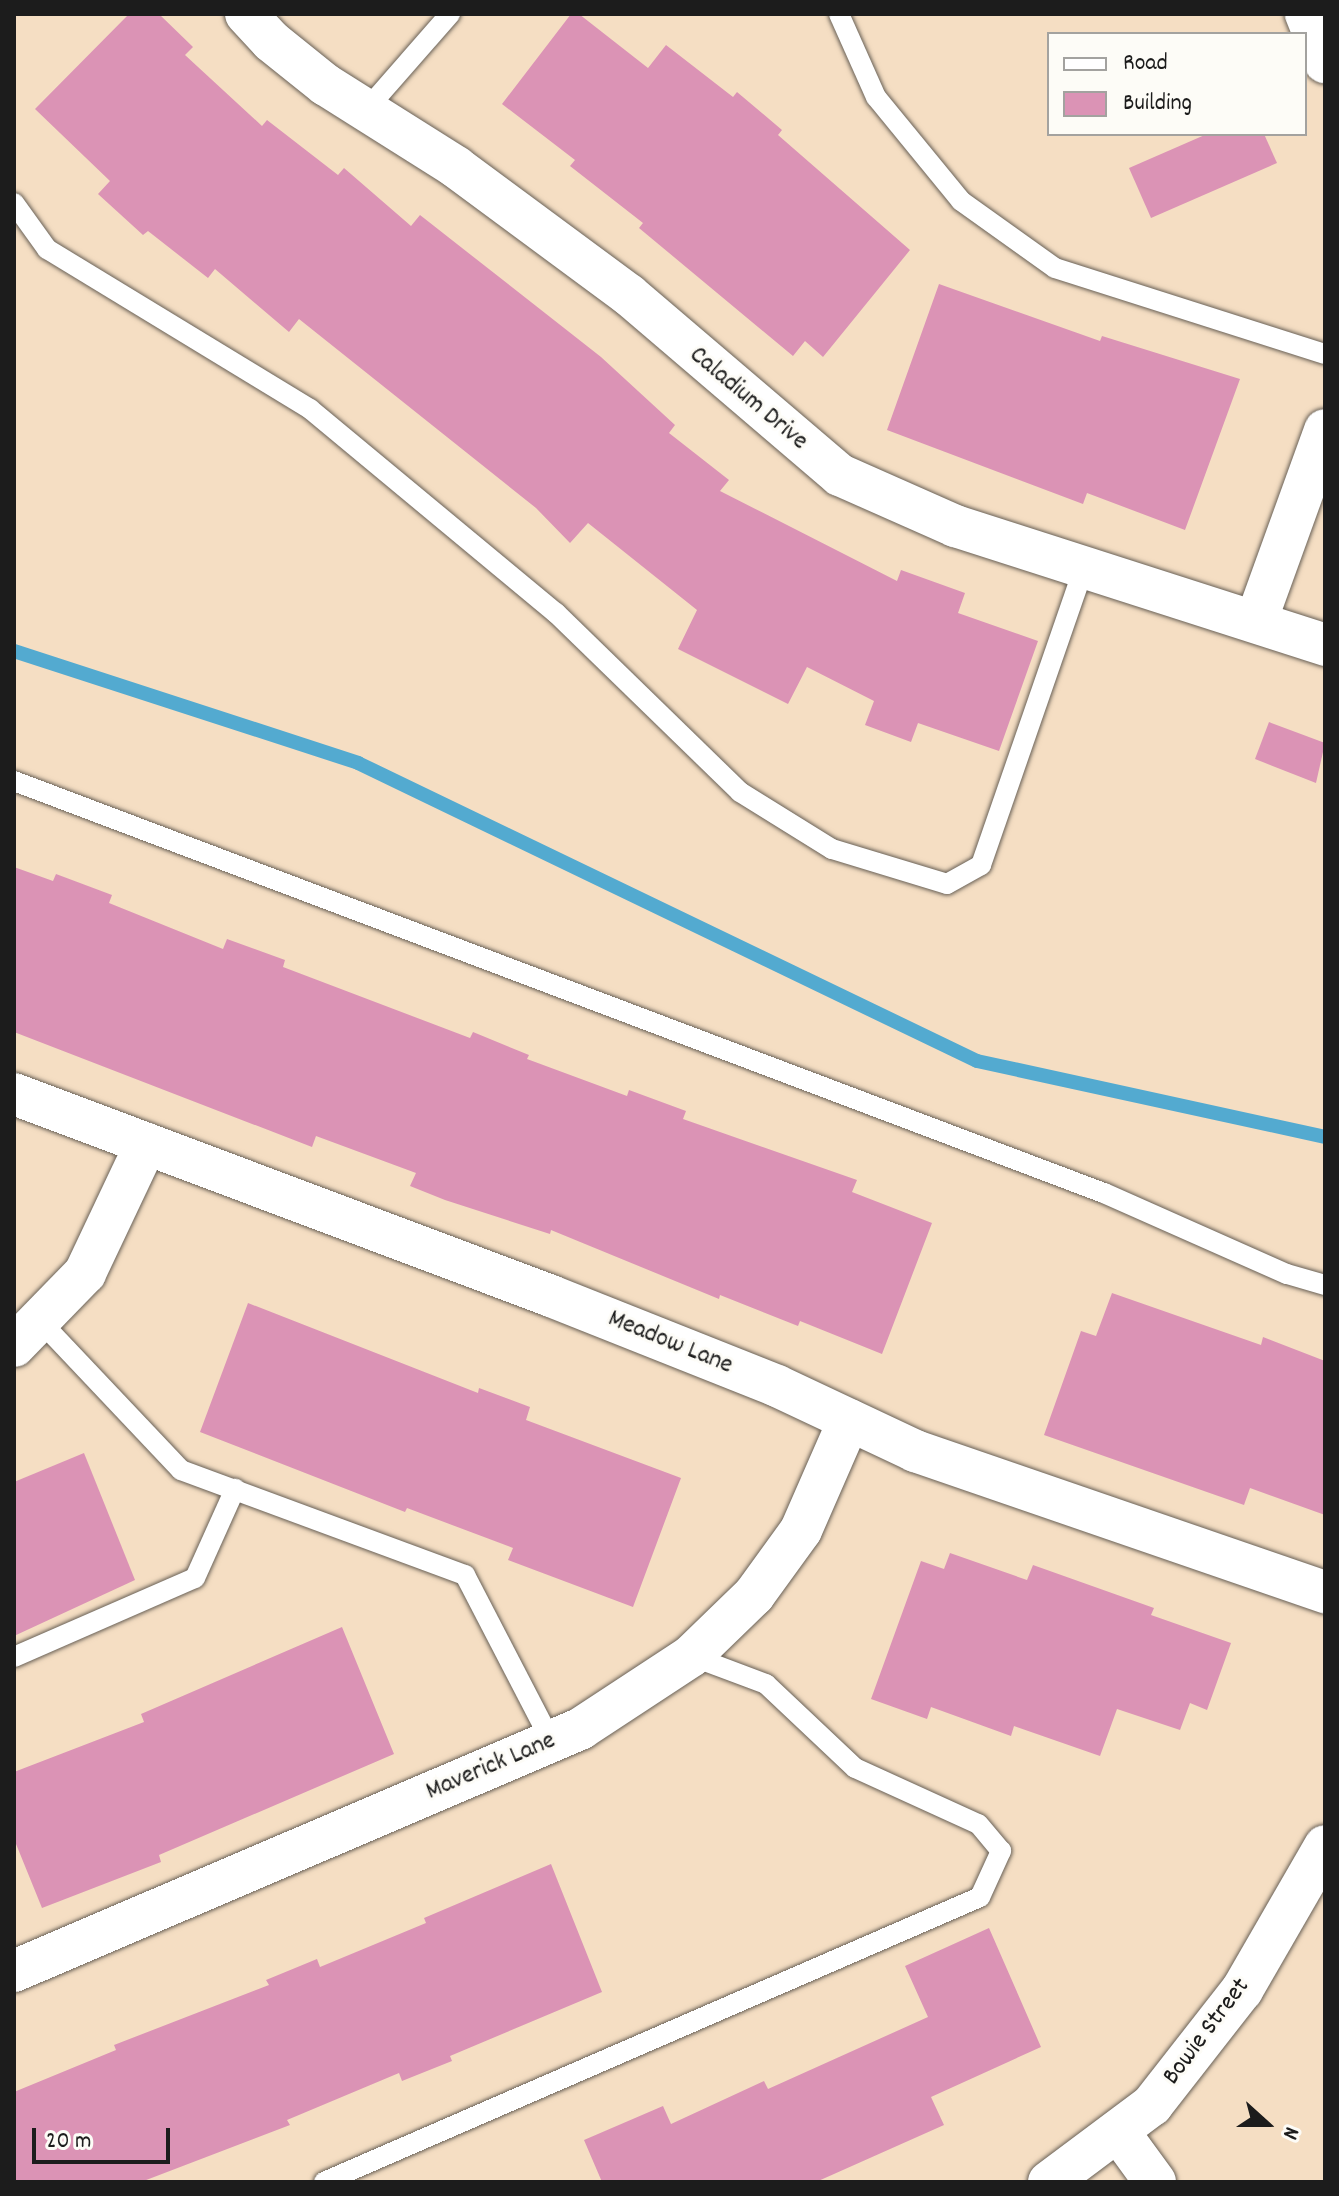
<!DOCTYPE html>
<style>
body{margin:0}
#map{position:relative;width:1339px;height:2196px;overflow:hidden;background:#f5dec3;font-family:Dekko,sans-serif}
div>[style]{position:absolute}
.stream>*{height:14px;margin:-7px;padding:0 7px;transform-origin:7px;border-radius:7px;background:#53aad0}
.building>*{inset:0;background:#db93b5}
.roads{filter:drop-shadow(0 0 2px #686056) drop-shadow(0 0 2px #686056)}
.service>*{height:20px;margin:-10px;padding:0 10px;transform-origin:10px;border-radius:10px;background:#fff}
.minor>*{height:42px;margin:-21px;padding:0 21px;transform-origin:21px;border-radius:21px;background:#fff}
span{translate:-50% -50%;white-space:nowrap;text-align:center;line-height:1.15;-webkit-text-stroke:6px #fdfcf7;paint-order:stroke}
.street-label{font-size:26px;color:#1c1c1c}
.frame{position:absolute;inset:0;border:16px solid #1c1c1c;pointer-events:none}
.legend{position:absolute;left:1047px;top:32px;width:260px;height:104px;box-sizing:border-box;background:#fdfcf7;border:2px solid #a3a29f;margin:0;padding:10px 14px;list-style:none;font-size:24px;color:#1c1c1c}
.legend li{display:flex;align-items:center;gap:16px;height:40px}
.legend b{width:40px;border:2px solid #a3a29f}
.north{position:absolute;left:1227px;top:2084px;width:80px;height:80px;-webkit-text-stroke:6px #fdfcf7;paint-order:stroke;rotate:111deg;font-size:22px;font-weight:700;line-height:32px;text-align:center;color:#1c1c1c}
.north::after{content:'';display:block;margin:auto;width:28px;height:36px;background:#1c1c1c;clip-path:polygon(50% 0,100% 100%,50% 72%,0 100%)}
.scale{position:absolute;left:32px;top:2128px;width:138px;height:36px;box-sizing:border-box;border:4px solid #1c1c1c;border-top:0;padding-left:10px;font-size:24px;line-height:28px;white-space:nowrap;color:#1c1c1c;-webkit-text-stroke:6px #fdfcf7;paint-order:stroke}
</style>
<div id="map">
<div class="stream">
<div style="left:14px;top:651px;width:362px;rotate:18deg"></div>
<div style="left:358px;top:763px;width:687px;rotate:25.71deg"></div>
<div style="left:977px;top:1061px;width:356px;rotate:12.3deg"></div>
</div>
<div class="building">
<div style="clip-path:polygon(129px 14px,159px 14px,193px 47px,185px 55px,262px 126px,267px 120px,338px 175px,344px 168px,411px 226px,420px 215px,601px 357px,675px 425px,669px 433px,729px 480px,720px 491px,897px 581px,901px 570px,965px 593px,958px 613px,1038px 641px,999px 751px,918px 723px,911px 742px,865px 725px,874px 701px,807px 667px,788px 704px,678px 649px,697px 610px,588px 523px,570px 543px,536px 508px,299px 319px,289px 332px,215px 269px,208px 278px,148px 231px,143px 235px,98px 194px,110px 181px,35px 109px)"></div>
<div style="clip-path:polygon(571px 14px,579px 14px,648px 68px,666px 45px,733px 97px,737px 92px,782px 130px,778px 135px,910px 250px,823px 357px,805px 341px,793px 356px,639px 228px,643px 223px,570px 166px,575px 160px,502px 104px)"></div>
<div style="clip-path:polygon(1207px 134px,1264px 134px,1277px 163px,1151px 218px,1129px 168px)"></div>
<div style="clip-path:polygon(939px 284px,1100px 341px,1102px 336px,1240px 379px,1185px 530px,1087px 493px,1083px 504px,887px 430px)"></div>
<div style="clip-path:polygon(1269px 722px,1325px 743px,1316px 783px,1255px 759px)"></div>
<div style="clip-path:polygon(14px 867px,53px 881px,56px 874px,112px 895px,109px 903px,223px 949px,227px 939px,285px 960px,283px 967px,470px 1038px,473px 1032px,529px 1055px,527px 1059px,627px 1096px,629px 1090px,686px 1111px,683px 1119px,857px 1180px,852px 1192px,932px 1223px,882px 1354px,800px 1321px,798px 1326px,720px 1295px,719px 1299px,551px 1230px,550px 1234px,445px 1200px,410px 1186px,416px 1173px,316px 1136px,312px 1147px,14px 1032px)"></div>
<div style="clip-path:polygon(1112px 1293px,1261px 1345px,1263px 1337px,1325px 1361px,1325px 1515px,1250px 1488px,1244px 1505px,1044px 1435px,1081px 1331px,1096px 1336px)"></div>
<div style="clip-path:polygon(248px 1303px,478px 1393px,479px 1388px,530px 1407px,526px 1420px,681px 1478px,633px 1607px,508px 1560px,513px 1548px,407px 1508px,405px 1512px,200px 1432px)"></div>
<div style="clip-path:polygon(84px 1453px,135px 1580px,14px 1636px,14px 1482px)"></div>
<div style="clip-path:polygon(950px 1553px,1027px 1580px,1033px 1565px,1154px 1608px,1151px 1615px,1231px 1643px,1207px 1710px,1190px 1703px,1180px 1730px,1117px 1709px,1100px 1756px,1014px 1726px,1011px 1736px,931px 1707px,927px 1719px,871px 1699px,921px 1561px,944px 1569px)"></div>
<div style="clip-path:polygon(342px 1627px,394px 1754px,159px 1855px,161px 1862px,42px 1908px,14px 1839px,14px 1772px,144px 1722px,141px 1714px)"></div>
<div style="clip-path:polygon(551px 1864px,602px 1992px,450px 2056px,452px 2061px,402px 2081px,399px 2073px,287px 2120px,290px 2125px,141px 2182px,14px 2182px,14px 2092px,116px 2050px,114px 2045px,269px 1985px,266px 1980px,317px 1959px,320px 1967px,426px 1923px,424px 1918px)"></div>
<div style="clip-path:polygon(989px 1928px,1041px 2047px,931px 2097px,944px 2125px,816px 2182px,602px 2182px,584px 2140px,663px 2106px,671px 2124px,764px 2081px,768px 2089px,928px 2017px,905px 1966px)"></div>
</div>
<div class="roads">
<div class="service">
<div style="left:839px;top:14px;width:91px;rotate:66deg"></div>
<div style="left:876px;top:97px;width:134px;rotate:50.7deg"></div>
<div style="left:961px;top:201px;width:115px;rotate:35.5deg"></div>
<div style="left:1055px;top:268px;width:283px;rotate:17.7deg"></div>
<div style="left:366px;top:110px;width:128px;rotate:-48.8deg"></div>
<div style="left:14px;top:203px;width:57px;rotate:54.3deg"></div>
<div style="left:47px;top:249px;width:308px;rotate:31.3deg"></div>
<div style="left:310px;top:409px;width:320px;rotate:39.7deg"></div>
<div style="left:556px;top:613px;width:257px;rotate:44.2deg"></div>
<div style="left:740px;top:792px;width:108px;rotate:31.8deg"></div>
<div style="left:832px;top:849px;width:120px;rotate:16.9deg"></div>
<div style="left:947px;top:884px;width:39px;rotate:-29deg"></div>
<div style="left:981px;top:865px;width:315px;rotate:-70.9deg"></div>
<div style="left:14px;top:781px;width:1165px;rotate:20.71deg"></div>
<div style="left:1104px;top:1193px;width:200px;rotate:23.9deg"></div>
<div style="left:1287px;top:1274px;width:40px;rotate:16deg"></div>
<div style="left:40px;top:1321px;width:205px;rotate:46.6deg"></div>
<div style="left:181px;top:1470px;width:303px;rotate:20.3deg"></div>
<div style="left:465px;top:1575px;width:187px;rotate:62.6deg"></div>
<div style="left:14px;top:1657px;width:197px;rotate:-23.6deg"></div>
<div style="left:195px;top:1578px;width:98px;rotate:-65.8deg"></div>
<div style="left:324px;top:2182px;width:715px;rotate:-23.48deg"></div>
<div style="left:980px;top:1897px;width:51px;rotate:-65.5deg"></div>
<div style="left:1001px;top:1851px;width:35px;rotate:-130deg"></div>
<div style="left:978px;top:1824px;width:135px;rotate:-155.5deg"></div>
<div style="left:855px;top:1768px;width:122px;rotate:-136.7deg"></div>
<div style="left:766px;top:1684px;width:80px;rotate:-159.5deg"></div>
</div>
<div class="minor">
<div style="left:246px;top:14px;width:37px;rotate:47deg"></div>
<div style="left:271px;top:41px;width:70px;rotate:38.7deg"></div>
<div style="left:326px;top:85px;width:154px;rotate:32.2deg"></div>
<div style="left:456px;top:167px;width:215px;rotate:36.5deg"></div>
<div style="left:629px;top:295px;width:277px;rotate:40.5deg"></div>
<div style="left:840px;top:475px;width:126px;rotate:23.9deg"></div>
<div style="left:955px;top:526px;width:389px;rotate:17.8deg"></div>
<div style="left:1306px;top:14px;width:52px;rotate:68.4deg"></div>
<div style="left:1256px;top:621px;width:203px;rotate:-70.1deg"></div>
<div style="left:14px;top:1094px;width:574px;rotate:20.61deg"></div>
<div style="left:551px;top:1296px;width:243px;rotate:21.7deg"></div>
<div style="left:777px;top:1386px;width:153px;rotate:25.2deg"></div>
<div style="left:915px;top:1451px;width:434px;rotate:19deg"></div>
<div style="left:14px;top:1346px;width:102px;rotate:-45.8deg"></div>
<div style="left:85px;top:1273px;width:143px;rotate:-64.7deg"></div>
<div style="left:14px;top:1971px;width:616px;rotate:-23.15deg"></div>
<div style="left:580px;top:1729px;width:133px;rotate:-33.3deg"></div>
<div style="left:691px;top:1656px;width:88px;rotate:-44.1deg"></div>
<div style="left:754px;top:1595px;width:80px;rotate:-54.1deg"></div>
<div style="left:801px;top:1530px;width:120px;rotate:-66.4deg"></div>
<div style="left:1118px;top:2131px;width:63px;rotate:54deg"></div>
<div style="left:1049px;top:2182px;width:129px;rotate:-36.8deg"></div>
<div style="left:1152px;top:2105px;width:146px;rotate:-52deg"></div>
<div style="left:1242px;top:1990px;width:166px;rotate:-60deg"></div>
</div>
</div>
<div class="street-label">
<span style="left:748px;top:399px;rotate:40deg">Caladium Drive</span>
<span style="left:670px;top:1343px;rotate:22deg">Meadow Lane</span>
<span style="left:491px;top:1767px;rotate:-23deg">Maverick Lane</span>
<span style="left:1207px;top:2032px;rotate:-53deg">Bowie Street</span>
</div>
<div class="frame"></div>
<ul class="legend">
<li><b style="height:10px;background:#fff"></b>Road</li>
<li><b style="height:22px;background:#db93b5"></b>Building</li>
</ul>
<div class="north">N</div>
<div class="scale">20 m</div>
</div>
